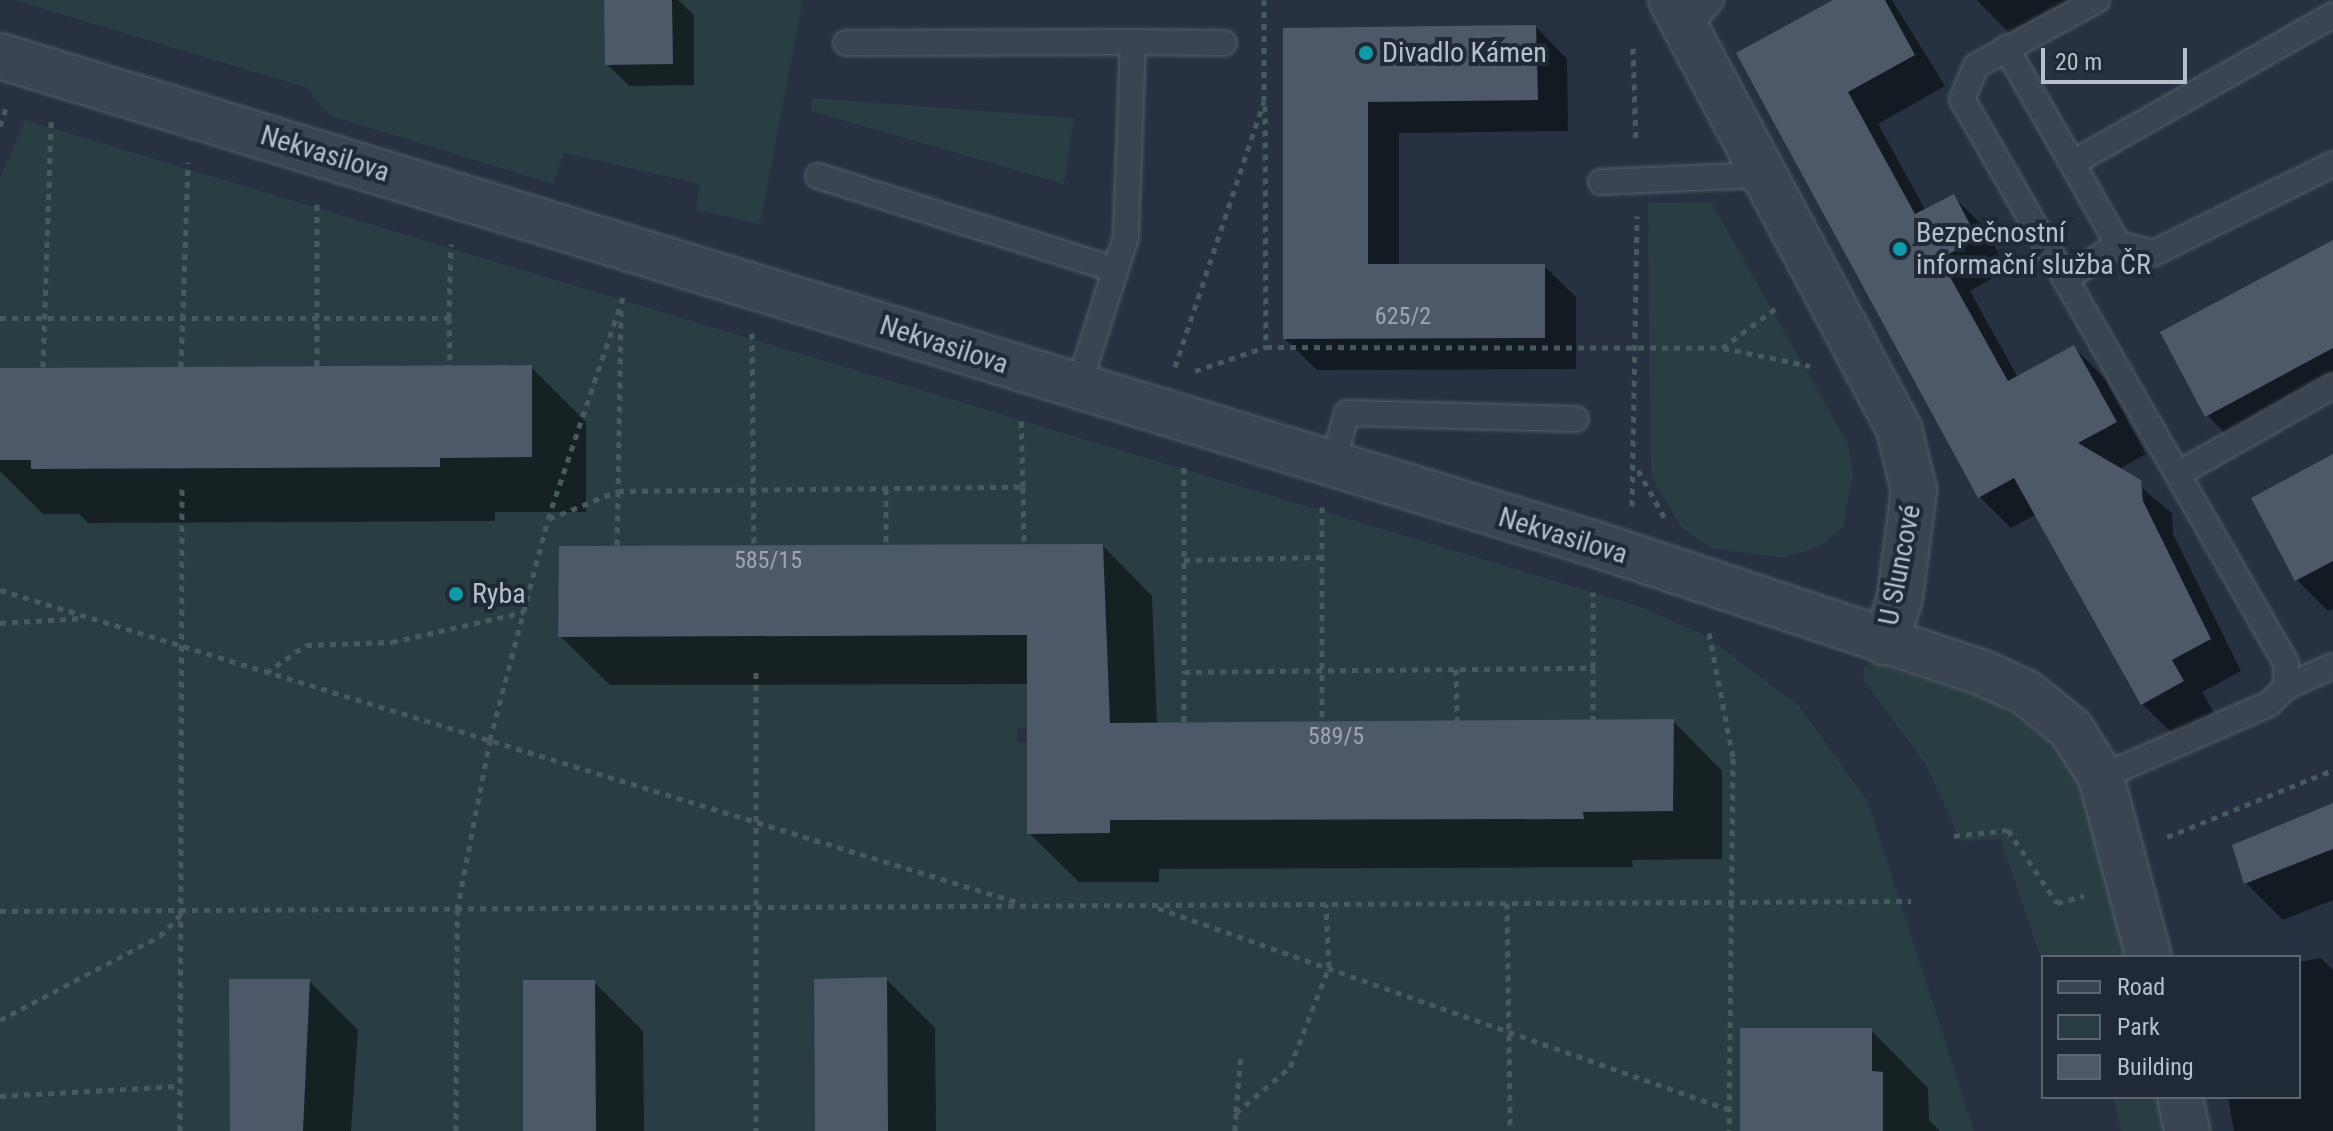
<!DOCTYPE html>
<meta charset="utf-8">
<style>
body{margin:0}
#map{position:relative;width:2333px;height:1131px;overflow:hidden;background:#273141;font-family:"Roboto Condensed",sans-serif}
div>[style]{position:absolute}
.green>*{inset:0;background:#293e42}
.shadow>*{inset:0;background:#0007}
.building>*{inset:0;background:#4d5869}
.path>*{height:5px;margin-top:-2.5px;transform-origin:0;background:repeating-linear-gradient(90deg,#475b5e 0 6px,transparent 0 12px)}
.roads{filter:drop-shadow(0 0 2px #565f6b) drop-shadow(0 0 2px #565f6b)}
.lane>*{height:24px;margin:-12px;padding:0 12px;transform-origin:12px;border-radius:12px;background:#3b4451}
.street>*{height:44px;margin:-22px;padding:0 22px;transform-origin:22px;border-radius:22px;background:#3b4451}
.dots>*{width:22px;height:22px;translate:-50% -50%;box-sizing:border-box;border:4px solid #202936;border-radius:50%}
span{translate:-50% -50%;white-space:nowrap;text-align:center;line-height:1.15;-webkit-text-stroke:8px #202936;paint-order:stroke}
.number-label{font-size:24px;color:#9da5b2}
.number-label span{-webkit-text-stroke-width:0}
.poi-label{font-size:28px;color:#b8bfcb}
.left{translate:0 -50%;text-align:left}
.street-label{font-size:28px;color:#b8bfcb}
.legend{position:absolute;left:2041px;top:955px;width:260px;height:144px;box-sizing:border-box;background:#202936;border:2px solid #5d6572;margin:0;padding:10px 14px;list-style:none;font-size:24px;color:#b8bfcb}
.legend li{display:flex;align-items:center;gap:16px;height:40px}
.legend b{width:40px;border:2px solid #5d6572}
.scale{position:absolute;left:2041px;top:48px;width:146px;height:36px;box-sizing:border-box;border:4px solid #b8bfcb;border-top:0;padding-left:10px;font-size:24px;line-height:28px;white-space:nowrap;color:#b8bfcb;-webkit-text-stroke:6px #202936;paint-order:stroke}
</style>
<div id="map">
<div class="green">
<div style="clip-path:polygon(14px 0,803px 0,760px 224px,696px 210px,700px 184px,564px 153px,553px 184px,328px 115px,308px 88px)"></div>
<div style="clip-path:polygon(812px 98px,1074px 118px,1064px 184px,811px 111px)"></div>
<div style="clip-path:polygon(evenodd,25px 120px,1641px 607px,1704px 635px,1799px 706px,1868px 802px,1974px 1131px,1883px 1131px,1883px 1072px,1872px 1071px,1871px 1028px,1740px 1028px,1740px 1131px,888px 1131px,886px 977px,814px 979px,815px 1131px,596px 1131px,595px 980px,523px 980px,523px 1131px,303px 1131px,310px 980px,230px 979px,230px 1131px,0 1131px,0 460px,31px 460px,32px 469px,440px 467px,440px 458px,532px 457px,532px 365px,0 368px,0 179px,25px 120px,1103px 544px,1103px 635px,559px 637px,1103px 544px,25px 120px,1027px 667px,1109px 667px,1110px 745px,1583px 812px,1584px 818px,1176px 820px,1110px 786px,1110px 833px,1028px 743px,1017px 742px,1018px 728px,1027px 728px,1027px 667px)"></div>
<div style="clip-path:polygon(1711px 202px,1849px 446px,1853px 475px,1843px 527px,1821px 546px,1783px 558px,1710px 548px,1681px 527px,1651px 475px,1648px 203px)"></div>
<div style="clip-path:polygon(1874px 663px,1993px 702px,2052px 743px,2075px 773px,2099px 835px,2127px 957px,2043px 957px,2043px 963px,2000px 839px,1961px 841px,1926px 765px,1863px 679px,1864px 667px)"></div>
<div style="clip-path:polygon(2113px 1097px,2158px 1097px,2166px 1131px,2121px 1131px)"></div>
</div>
<div class="shadow">
<div style="clip-path:polygon(606px 0,678px 0,694px 15px,694px 85px,629px 86px,607px 64px)"></div>
<div style="clip-path:polygon(1837px 0,1892px 0,1945px 86px,1878px 124px,1926px 211px,1953px 196px,1985px 228px,2007px 270px,1970px 291px,2018px 378px,2074px 347px,2105px 379px,2146px 454px,2119px 469px,2172px 513px,2173px 534px,2241px 671px,2202px 692px,2214px 713px,2174px 735px,2142px 704px,2037px 514px,2011px 528px,1980px 497px,1738px 54px)"></div>
<div style="clip-path:polygon(1977px 0,2070px 0,2009px 33px)"></div>
<div style="clip-path:polygon(1536px 27px,1567px 59px,1568px 131px,1399px 133px,1399px 266px,1544px 266px,1576px 297px,1576px 369px,1317px 370px,1285px 339px,1285px 30px)"></div>
<div style="clip-path:polygon(2333px 242px,2333px 396px,2238px 447px,2207px 415px)"></div>
<div style="clip-path:polygon(531px 367px,586px 422px,586px 512px,495px 512px,495px 521px,88px 523px,79px 514px,43px 514px,0 471px,0 370px)"></div>
<div style="clip-path:polygon(2333px 456px,2333px 609px,2328px 611px,2297px 580px)"></div>
<div style="clip-path:polygon(1103px 546px,1152px 596px,1157px 725px,1673px 721px,1722px 771px,1722px 859px,1632px 860px,1633px 867px,1159px 869px,1159px 882px,1079px 882px,1029px 833px,1029px 684px,610px 685px,560px 636px)"></div>
<div style="clip-path:polygon(2333px 805px,2333px 900px,2283px 920px,2246px 883px,2234px 846px)"></div>
<div style="clip-path:polygon(2321px 958px,2333px 970px,2333px 1131px,2234px 1131px,2228px 1097px,2299px 1097px,2299px 962px)"></div>
<div style="clip-path:polygon(886px 979px,935px 1028px,936px 1131px,817px 1131px)"></div>
<div style="clip-path:polygon(309px 981px,358px 1030px,351px 1131px,232px 1131px)"></div>
<div style="clip-path:polygon(594px 982px,643px 1031px,644px 1131px,525px 1131px)"></div>
<div style="clip-path:polygon(1871px 1030px,1928px 1088px,1929px 1120px,1940px 1131px,1742px 1131px)"></div>
</div>
<div class="building">
<div style="clip-path:polygon(604px 0,672px 0,673px 64px,605px 65px)"></div>
<div style="clip-path:polygon(1833px 0,1885px 0,1915px 55px,1848px 92px,1915px 214px,1954px 194px,1977px 238px,1940px 259px,2008px 381px,2074px 345px,2117px 422px,2078px 443px,2141px 480px,2143px 501px,2211px 639px,2172px 660px,2184px 681px,2141px 705px,2014px 478px,1978px 498px,1736px 53px)"></div>
<div style="clip-path:polygon(1536px 25px,1538px 100px,1368px 102px,1368px 264px,1545px 264px,1545px 338px,1283px 339px,1283px 28px)"></div>
<div style="clip-path:polygon(2333px 240px,2333px 348px,2205px 417px,2160px 332px)"></div>
<div style="clip-path:polygon(532px 365px,532px 457px,440px 458px,440px 467px,31px 469px,31px 460px,0 460px,0 368px)"></div>
<div style="clip-path:polygon(2333px 454px,2333px 561px,2295px 581px,2251px 498px)"></div>
<div style="clip-path:polygon(1103px 544px,1110px 723px,1674px 719px,1673px 811px,1583px 812px,1584px 819px,1110px 820px,1110px 833px,1027px 834px,1027px 635px,558px 637px,559px 546px)"></div>
<div style="clip-path:polygon(2333px 803px,2333px 849px,2244px 884px,2232px 845px)"></div>
<div style="clip-path:polygon(887px 977px,888px 1131px,815px 1131px,814px 979px)"></div>
<div style="clip-path:polygon(229px 979px,310px 979px,303px 1131px,230px 1131px)"></div>
<div style="clip-path:polygon(523px 980px,595px 980px,596px 1131px,523px 1131px)"></div>
<div style="clip-path:polygon(1740px 1028px,1872px 1028px,1872px 1071px,1883px 1072px,1883px 1131px,1740px 1131px)"></div>
</div>
<div class="path">
<div style="left:1633px;top:48px;width:94px;rotate:88.2deg"></div>
<div style="left:1265px;top:106px;width:241px;rotate:89.8deg"></div>
<div style="left:0;top:126px;width:19px;rotate:-72deg"></div>
<div style="left:621px;top:310px;width:181px;rotate:90.9deg"></div>
<div style="left:618px;top:491px;width:405px;rotate:-0.6deg"></div>
<div style="left:1023px;top:487px;width:71px;rotate:-91.6deg"></div>
<div style="left:0;top:318px;width:449px"></div>
<div style="left:449px;top:318px;width:74px;rotate:-88.5deg"></div>
<div style="left:449px;top:318px;width:48px;rotate:88.8deg"></div>
<div style="left:752px;top:333px;width:213px;rotate:89.5deg"></div>
<div style="left:1723px;top:348px;width:89px;rotate:11.7deg"></div>
<div style="left:317px;top:366px;width:165px;rotate:-90deg"></div>
<div style="left:43px;top:367px;width:246px;rotate:-88.1deg"></div>
<div style="left:181px;top:367px;width:205px;rotate:-88deg"></div>
<div style="left:1175px;top:367px;width:280px;rotate:-71.5deg"></div>
<div style="left:1264px;top:101px;width:101px;rotate:-90deg"></div>
<div style="left:1195px;top:371px;width:75px;rotate:-18.7deg"></div>
<div style="left:1266px;top:347px;width:456px;rotate:0.1deg"></div>
<div style="left:1722px;top:348px;width:71px;rotate:-36.4deg"></div>
<div style="left:1184px;top:467px;width:205px;rotate:90deg"></div>
<div style="left:1184px;top:672px;width:409px;rotate:-0.6deg"></div>
<div style="left:1593px;top:668px;width:76px;rotate:-90deg"></div>
<div style="left:1638px;top:470px;width:54px;rotate:61deg"></div>
<div style="left:1023px;top:487px;width:58px;rotate:89deg"></div>
<div style="left:886px;top:488px;width:57px;rotate:90deg"></div>
<div style="left:1632px;top:506px;width:290px;rotate:-89deg"></div>
<div style="left:1322px;top:507px;width:214px;rotate:90deg"></div>
<div style="left:549px;top:519px;width:74px;rotate:-22.1deg"></div>
<div style="left:618px;top:491px;width:55px;rotate:91deg"></div>
<div style="left:1184px;top:560px;width:138px;rotate:-1.2deg"></div>
<div style="left:0;top:590px;width:1067px;rotate:17.06deg"></div>
<div style="left:0;top:623px;width:83px;rotate:-3.4deg"></div>
<div style="left:1709px;top:633px;width:127px;rotate:79.1deg"></div>
<div style="left:1733px;top:758px;width:373px;rotate:90.6deg"></div>
<div style="left:1593px;top:668px;width:52px;rotate:90deg"></div>
<div style="left:1456px;top:669px;width:52px;rotate:88.9deg"></div>
<div style="left:756px;top:672px;width:459px;rotate:90deg"></div>
<div style="left:266px;top:673px;width:49px;rotate:-35deg"></div>
<div style="left:306px;top:645px;width:86px;rotate:-2deg"></div>
<div style="left:392px;top:642px;width:135px;rotate:-12.8deg"></div>
<div style="left:1184px;top:722px;width:50px;rotate:-90deg"></div>
<div style="left:1954px;top:836px;width:54px;rotate:-6.3deg"></div>
<div style="left:2008px;top:830px;width:88px;rotate:56.1deg"></div>
<div style="left:2057px;top:903px;width:28px;rotate:-15deg"></div>
<div style="left:2167px;top:837px;width:179px;rotate:-22deg"></div>
<div style="left:1507px;top:903px;width:228px;rotate:89.2deg"></div>
<div style="left:1158px;top:908px;width:607px;rotate:19.45deg"></div>
<div style="left:0;top:911px;width:1911px;rotate:-0.3deg"></div>
<div style="left:0;top:1020px;width:181px;rotate:-27.7deg"></div>
<div style="left:160px;top:936px;width:30px;rotate:-46deg"></div>
<div style="left:0;top:1096px;width:180px;rotate:-3.2deg"></div>
<div style="left:1236px;top:1112px;width:58px;rotate:-85.1deg"></div>
<div style="left:180px;top:1131px;width:645px;rotate:-89.82deg"></div>
<div style="left:456px;top:1131px;width:221px;rotate:-89.7deg"></div>
<div style="left:457px;top:910px;width:173px;rotate:-79deg"></div>
<div style="left:490px;top:740px;width:228px;rotate:-75.3deg"></div>
<div style="left:548px;top:519px;width:237px;rotate:-71.3deg"></div>
<div style="left:1235px;top:1131px;width:18px;rotate:-87deg"></div>
<div style="left:1236px;top:1113px;width:71px;rotate:-40.4deg"></div>
<div style="left:1290px;top:1067px;width:107px;rotate:-68.7deg"></div>
<div style="left:1329px;top:967px;width:63px;rotate:-92.7deg"></div>
</div>
<div class="roads">
<div class="lane">
<div style="left:2097px;top:0;width:138px;rotate:151.4deg"></div>
<div style="left:1976px;top:66px;width:36px;rotate:113deg"></div>
<div style="left:1962px;top:99px;width:650px;rotate:60.12deg"></div>
<div style="left:2286px;top:663px;width:24px;rotate:90deg"></div>
<div style="left:2286px;top:687px;width:24px;rotate:135deg"></div>
<div style="left:2269px;top:704px;width:183px;rotate:156.5deg"></div>
<div style="left:2333px;top:15px;width:300px;rotate:150.4deg"></div>
<div style="left:2072px;top:163px;width:93px;rotate:60.4deg"></div>
<div style="left:2118px;top:244px;width:37px;rotate:14deg"></div>
<div style="left:2154px;top:253px;width:200px;rotate:-26.4deg"></div>
<div style="left:1686px;top:29px;width:38px;rotate:-49deg"></div>
<div style="left:1133px;top:42px;width:91px;rotate:0.6deg"></div>
<div style="left:846px;top:43px;width:287px;rotate:-0.2deg"></div>
<div style="left:1133px;top:42px;width:195px;rotate:92.1deg"></div>
<div style="left:1126px;top:237px;width:157px;rotate:107.7deg"></div>
<div style="left:2006px;top:48px;width:133px;rotate:60.1deg"></div>
<div style="left:818px;top:176px;width:312px;rotate:17.5deg"></div>
<div style="left:1601px;top:182px;width:163px;rotate:-2.5deg"></div>
<div style="left:2066px;top:279px;width:63px;rotate:-33.9deg"></div>
<div style="left:1332px;top:466px;width:55px;rotate:-74.2deg"></div>
<div style="left:1347px;top:413px;width:229px;rotate:1.5deg"></div>
<div style="left:2178px;top:474px;width:178px;rotate:-29.6deg"></div>
<div style="left:2286px;top:687px;width:51px;rotate:-24.1deg"></div>
</div>
<div class="street">
<div style="left:1671px;top:0;width:486px;rotate:62deg"></div>
<div style="left:1899px;top:429px;width:63px;rotate:76.2deg"></div>
<div style="left:1914px;top:490px;width:109px;rotate:97.4deg"></div>
<div style="left:1900px;top:598px;width:47px;rotate:108.4deg"></div>
<div style="left:0;top:56px;width:1662px;rotate:17.01deg"></div>
<div style="left:1589px;top:542px;width:415px;rotate:18.4deg"></div>
<div style="left:1983px;top:673px;width:46px;rotate:24.3deg"></div>
<div style="left:2025px;top:692px;width:59px;rotate:38.8deg"></div>
<div style="left:2071px;top:729px;width:57px;rotate:58deg"></div>
<div style="left:2101px;top:777px;width:186px;rotate:75.1deg"></div>
<div style="left:2180px;top:1097px;width:35px;rotate:78deg"></div>
</div>
</div>
<div class="dots">
<div style="left:1366px;top:53px;background:#0f9aa8"></div>
<div style="left:1900px;top:249px;background:#0f9aa8"></div>
<div style="left:456px;top:594px;background:#0f9aa8"></div>
</div>
<div class="number-label">
<span style="left:1403px;top:317px">625/2</span>
<span style="left:768px;top:561px">585/15</span>
<span style="left:1336px;top:737px">589/5</span>
</div>
<div class="poi-label">
<span class="left" style="left:1382px;top:53px">Divadlo Kámen</span>
<span class="left" style="left:1916px;top:249px">Bezpečnostní<br>informační služba ČR</span>
<span class="left" style="left:472px;top:594px">Ryba</span>
</div>
<div class="street-label">
<span style="left:325px;top:154px;rotate:17deg">Nekvasilova</span>
<span style="left:944px;top:345px;rotate:18deg">Nekvasilova</span>
<span style="left:1563px;top:536px;rotate:17deg">Nekvasilova</span>
<span style="left:1900px;top:565px;rotate:-79deg">U Sluncové</span>
</div>
<ul class="legend">
<li><b style="height:10px;background:#3b4451"></b>Road</li>
<li><b style="height:22px;background:#293e42"></b>Park</li>
<li><b style="height:22px;background:#4d5869"></b>Building</li>
</ul>
<div class="scale">20 m</div>
</div>
